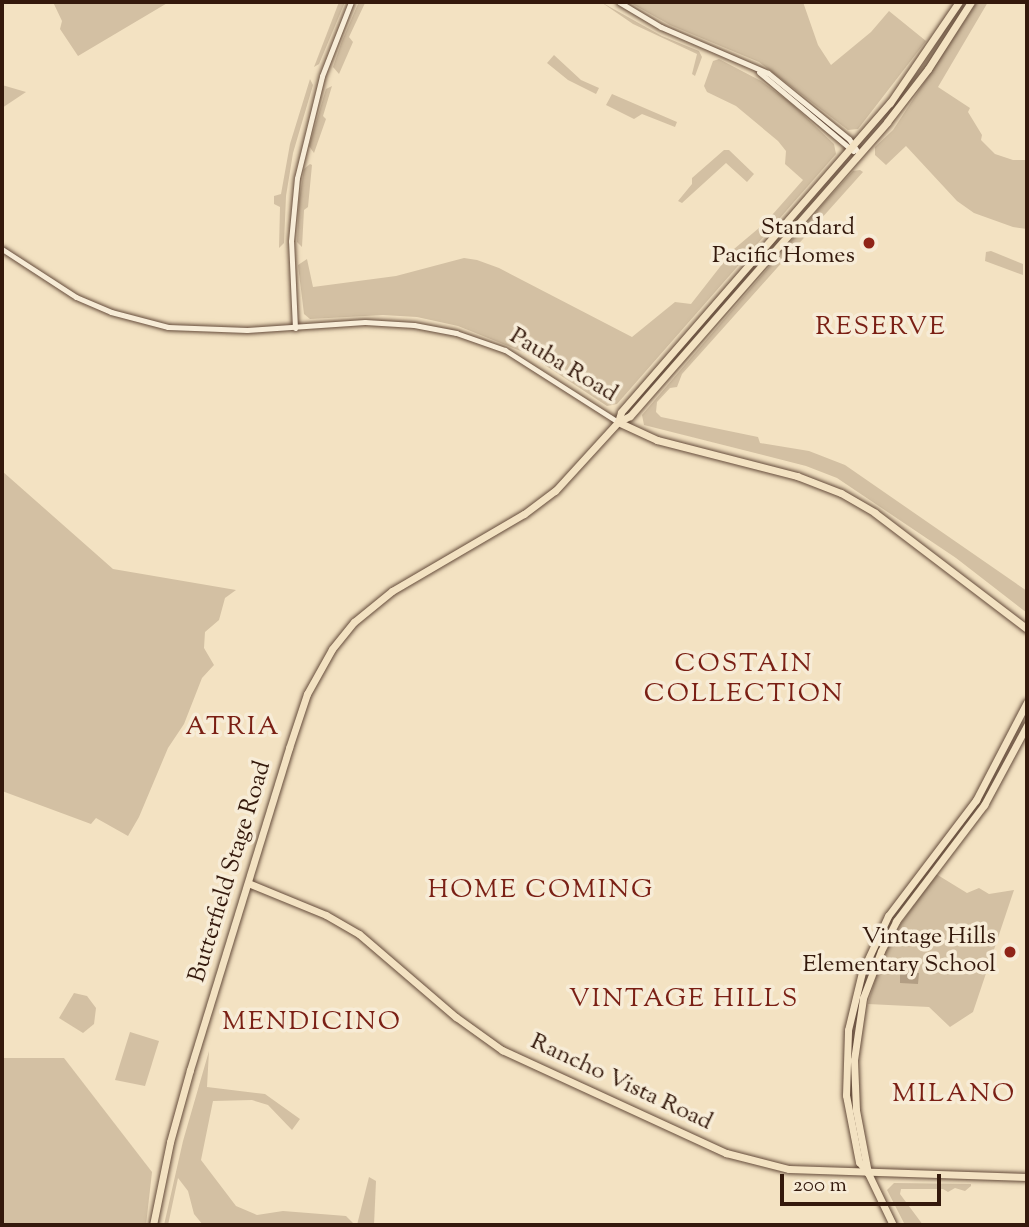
<!DOCTYPE html>
<style>
body{margin:0}
#map{position:relative;width:1029px;height:1227px;overflow:hidden;background:#f3e2c2;font-family:"Sorts Mill Goudy",serif}
div>[style]{position:absolute}
.green>*{inset:0;background:#d3c0a3}
.water>*{inset:0;background:#b29e84}
.roads{filter:drop-shadow(0 0 2px #644b3a) drop-shadow(0 0 2px #644b3a)}
.minor>*{height:5px;margin:-2.5px;padding:0 2.5px;transform-origin:2.5px;border-radius:2.5px;background:#f7ecd7}
.major>*{height:7px;margin:-3.5px;padding:0 3.5px;transform-origin:3.5px;border-radius:3.5px;background:#f3e2c2}
.dots>*{width:19px;height:19px;translate:-50% -50%;box-sizing:border-box;border:4px solid #f7ecd7;border-radius:50%}
span{translate:-50% -50%;white-space:nowrap;text-align:center;line-height:1.15;-webkit-text-stroke:7px #f7ecd7;paint-order:stroke}
.poi-label{font-size:24px;color:#34190c}
.right{translate:-100% -50%;text-align:right}
.street-label{font-size:24px;color:#34190c}
.neighbourhood-label{font-size:26px;color:#7a1f14;letter-spacing:2px}
.frame{position:absolute;inset:0;border:4px solid #34190c;pointer-events:none}
.scale{position:absolute;left:780px;top:1174px;width:161px;height:32px;box-sizing:border-box;border:4px solid #34190c;border-top:0;padding-left:9px;font-size:21px;line-height:24px;white-space:nowrap;color:#34190c;-webkit-text-stroke:5px #f7ecd7;paint-order:stroke}
</style>
<div id="map">
<div class="green">
<div style="clip-path:polygon(53px 2px,169px 2px,78px 56px,60px 29px,62px 21px)"></div>
<div style="clip-path:polygon(339px 2px,345px 2px,319px 64px,314px 67px)"></div>
<div style="clip-path:polygon(601px 2px,662px 36px,699px 51px,702px 57px,695px 76px,692px 74px,697px 54px,633px 24px)"></div>
<div style="clip-path:polygon(629px 2px,803px 2px,818px 45px,831px 65px,871px 32px,889px 11px,926px 41px,858px 129px,848px 130px,759px 62px,670px 25px)"></div>
<div style="clip-path:polygon(963px 2px,967px 2px,926px 67px,865px 139px,923px 65px)"></div>
<div style="clip-path:polygon(977px 2px,988px 2px,938px 87px,970px 108px,968px 112px,982px 135px,981px 140px,995px 154px,1013px 160px,1027px 160px,1027px 229px,1013px 227px,974px 213px,957px 201px,906px 146px,886px 165px,875px 155px,875px 147px,893px 130px)"></div>
<div style="clip-path:polygon(365px 3px,349px 37px,353px 42px,339px 74px,333px 67px,342px 41px,358px 4px)"></div>
<div style="clip-path:polygon(554px 55px,581px 80px,599px 88px,596px 94px,568px 80px,547px 63px)"></div>
<div style="clip-path:polygon(719px 59px,761px 81px,791px 103px,834px 144px,836px 154px,617px 404px,607px 406px,528px 354px,458px 326px,417px 317px,383px 315px,310px 319px,304px 314px,298px 265px,307px 259px,313px 287px,396px 276px,464px 258px,477px 260px,499px 268px,632px 337px,675px 302px,691px 304px,734px 249px,765px 223px,803px 180px,785px 164px,786px 151px,778px 141px,736px 106px,707px 92px,704px 86px,713px 61px)"></div>
<div style="clip-path:polygon(310px 79px,313px 85px,293px 153px,286px 196px,284px 243px,279px 248px,280px 207px,274px 204px,274px 196px,281px 194px,290px 144px)"></div>
<div style="clip-path:polygon(2px 85px,26px 92px,2px 108px)"></div>
<div style="clip-path:polygon(332px 86px,323px 116px,326px 119px,314px 153px,309px 146px,326px 89px)"></div>
<div style="clip-path:polygon(612px 94px,677px 122px,675px 127px,642px 114px,634px 119px,606px 105px)"></div>
<div style="clip-path:polygon(724px 150px,729px 150px,754px 174px,747px 182px,726px 163px,682px 203px,678px 201px,692px 184px,692px 178px)"></div>
<div style="clip-path:polygon(310px 164px,312px 165px,308px 207px,304px 210px,302px 247px,297px 242px,299px 201px,304px 169px)"></div>
<div style="clip-path:polygon(860px 170px,863px 172px,682px 374px,677px 387px,670px 388px,657px 402px,656px 412px,661px 417px,758px 437px,760px 443px,809px 451px,845px 465px,1027px 591px,1027px 613px,956px 558px,837px 478px,806px 466px,644px 425px,642px 415px,822px 205px,853px 171px)"></div>
<div style="clip-path:polygon(814px 195px,737px 290px,628px 413px,666px 365px)"></div>
<div style="clip-path:polygon(991px 251px,1023px 264px,1023px 275px,985px 261px,986px 252px)"></div>
<div style="clip-path:polygon(2px 471px,113px 569px,236px 590px,225px 598px,219px 620px,205px 632px,204px 648px,214px 665px,202px 678px,184px 724px,168px 748px,139px 817px,128px 836px,96px 818px,91px 824px,2px 791px)"></div>
<div style="clip-path:polygon(936px 874px,967px 893px,979px 888px,989px 894px,1014px 890px,973px 1012px,950px 1027px,929px 1007px,868px 1004px,879px 966px,897px 929px)"></div>
<div style="clip-path:polygon(74px 993px,87px 996px,96px 1008px,94px 1024px,83px 1033px,59px 1018px)"></div>
<div style="clip-path:polygon(130px 1032px,159px 1041px,145px 1086px,115px 1080px)"></div>
<div style="clip-path:polygon(209px 1051px,207px 1087px,265px 1094px,300px 1119px,292px 1130px,268px 1105px,252px 1100px,213px 1101px,201px 1160px,236px 1206px,257px 1215px,283px 1211px,346px 1216px,355px 1225px,203px 1225px,194px 1214px,188px 1191px,178px 1178px,168px 1225px,164px 1225px,183px 1141px)"></div>
<div style="clip-path:polygon(2px 1058px,64px 1058px,152px 1172px,146px 1225px,2px 1225px)"></div>
<div style="clip-path:polygon(369px 1177px,376px 1181px,374px 1225px,357px 1225px)"></div>
<div style="clip-path:polygon(894px 1183px,971px 1184px,971px 1186px,965px 1191px,955px 1188px,948px 1192px,943px 1189px,901px 1189px,900px 1194px,923px 1225px,905px 1225px,887px 1190px)"></div>
</div>
<div class="water">
<div style="clip-path:polygon(900px 972px,919px 973px,918px 984px,900px 983px)"></div>
</div>
<div class="roads">
<div class="minor">
<div style="left:619px;top:2px;width:49px;rotate:30.8deg"></div>
<div style="left:661px;top:27px;width:116px;rotate:23.3deg"></div>
<div style="left:768px;top:73px;width:104px;rotate:39.2deg"></div>
<div style="left:849px;top:139px;width:18px;rotate:56deg"></div>
<div style="left:759px;top:72px;width:123px;rotate:40deg"></div>
<div style="left:2px;top:249px;width:88px;rotate:33deg"></div>
<div style="left:76px;top:297px;width:38px;rotate:23deg"></div>
<div style="left:111px;top:312px;width:59px;rotate:14.7deg"></div>
<div style="left:168px;top:327px;width:79px;rotate:2.2deg"></div>
<div style="left:247px;top:330px;width:118px;rotate:-3.9deg"></div>
<div style="left:365px;top:322px;width:49px;rotate:3.5deg"></div>
<div style="left:414px;top:325px;width:43px;rotate:10.8deg"></div>
<div style="left:456px;top:333px;width:52px;rotate:19.1deg"></div>
<div style="left:505px;top:350px;width:134px;rotate:32.5deg"></div>
<div style="left:295px;top:328px;width:87px;rotate:-92.6deg"></div>
<div style="left:291px;top:241px;width:63px;rotate:-84.6deg"></div>
<div style="left:297px;top:178px;width:105px;rotate:-76.2deg"></div>
<div style="left:322px;top:76px;width:79px;rotate:-68.6deg"></div>
</div>
<div class="major">
<div style="left:618px;top:422px;width:10px;rotate:-73deg"></div>
<div style="left:621px;top:412px;width:410px;rotate:-49deg"></div>
<div style="left:890px;top:103px;width:122px;rotate:-55.7deg"></div>
<div style="left:618px;top:422px;width:43px;rotate:24.8deg"></div>
<div style="left:657px;top:440px;width:145px;rotate:14.4deg"></div>
<div style="left:797px;top:476px;width:47px;rotate:21.1deg"></div>
<div style="left:841px;top:493px;width:39px;rotate:30deg"></div>
<div style="left:875px;top:513px;width:191px;rotate:37.3deg"></div>
<div style="left:248px;top:883px;width:84px;rotate:22.3deg"></div>
<div style="left:326px;top:915px;width:38px;rotate:30deg"></div>
<div style="left:359px;top:934px;width:128px;rotate:40.6deg"></div>
<div style="left:456px;top:1017px;width:57px;rotate:35.7deg"></div>
<div style="left:502px;top:1050px;width:247px;rotate:24.7deg"></div>
<div style="left:726px;top:1153px;width:65px;rotate:14.3deg"></div>
<div style="left:789px;top:1169px;width:238px;rotate:1.9deg"></div>
<div style="left:868px;top:1173px;width:14px;rotate:-129deg"></div>
<div style="left:859px;top:1162px;width:68px;rotate:-101deg"></div>
<div style="left:846px;top:1095px;width:65px;rotate:-88.2deg"></div>
<div style="left:848px;top:1030px;width:60px;rotate:-76.4deg"></div>
<div style="left:862px;top:972px;width:62px;rotate:-65.1deg"></div>
<div style="left:888px;top:916px;width:146px;rotate:-52.8deg"></div>
<div style="left:976px;top:800px;width:110px;rotate:-62.5deg"></div>
<div style="left:153px;top:1225px;width:85px;rotate:-78.4deg"></div>
<div style="left:170px;top:1142px;width:75px;rotate:-74.5deg"></div>
<div style="left:190px;top:1070px;width:337px;rotate:-72.9deg"></div>
<div style="left:289px;top:748px;width:57px;rotate:-71.6deg"></div>
<div style="left:307px;top:694px;width:51px;rotate:-60.9deg"></div>
<div style="left:332px;top:649px;width:35px;rotate:-51deg"></div>
<div style="left:354px;top:622px;width:49px;rotate:-39.2deg"></div>
<div style="left:392px;top:591px;width:153px;rotate:-30.3deg"></div>
<div style="left:524px;top:514px;width:39px;rotate:-37deg"></div>
<div style="left:555px;top:491px;width:93px;rotate:-47.6deg"></div>
<div style="left:618px;top:422px;width:13px;rotate:-27deg"></div>
<div style="left:630px;top:416px;width:390px;rotate:-48.8deg"></div>
<div style="left:887px;top:122px;width:67px;rotate:-52.3deg"></div>
<div style="left:928px;top:69px;width:80px;rotate:-57.3deg"></div>
<div style="left:893px;top:1225px;width:58px;rotate:-115.7deg"></div>
<div style="left:868px;top:1173px;width:64px;rotate:-100.8deg"></div>
<div style="left:856px;top:1110px;width:50px;rotate:-92.3deg"></div>
<div style="left:854px;top:1060px;width:63px;rotate:-81.7deg"></div>
<div style="left:863px;top:998px;width:50px;rotate:-69deg"></div>
<div style="left:881px;top:951px;width:34px;rotate:-63deg"></div>
<div style="left:896px;top:921px;width:146px;rotate:-52.8deg"></div>
<div style="left:984px;top:805px;width:91px;rotate:-61.7deg"></div>
</div>
</div>
<div class="dots">
<div style="left:869px;top:243px;background:#8f2418"></div>
<div style="left:1010px;top:952px;background:#8f2418"></div>
</div>
<div class="poi-label">
<span class="right" style="left:855px;top:243px">Standard<br>Pacific Homes</span>
<span class="right" style="left:996px;top:952px">Vintage Hills<br>Elementary School</span>
</div>
<div class="street-label">
<span style="left:563px;top:366px;rotate:31deg">Pauba Road</span>
<span style="left:231px;top:872px;rotate:-73deg">Butterfield Stage Road</span>
<span style="left:621px;top:1083px;rotate:25deg">Rancho Vista Road</span>
</div>
<div class="neighbourhood-label">
<span style="left:881px;top:328px">RESERVE</span>
<span style="left:744px;top:680px">COSTAIN<br>COLLECTION</span>
<span style="left:233px;top:728px">ATRIA</span>
<span style="left:541px;top:891px">HOME COMING</span>
<span style="left:684px;top:1000px">VINTAGE HILLS</span>
<span style="left:312px;top:1023px">MENDICINO</span>
<span style="left:954px;top:1095px">MILANO</span>
</div>
<div class="frame"></div>
<div class="scale">200 m</div>
</div>
